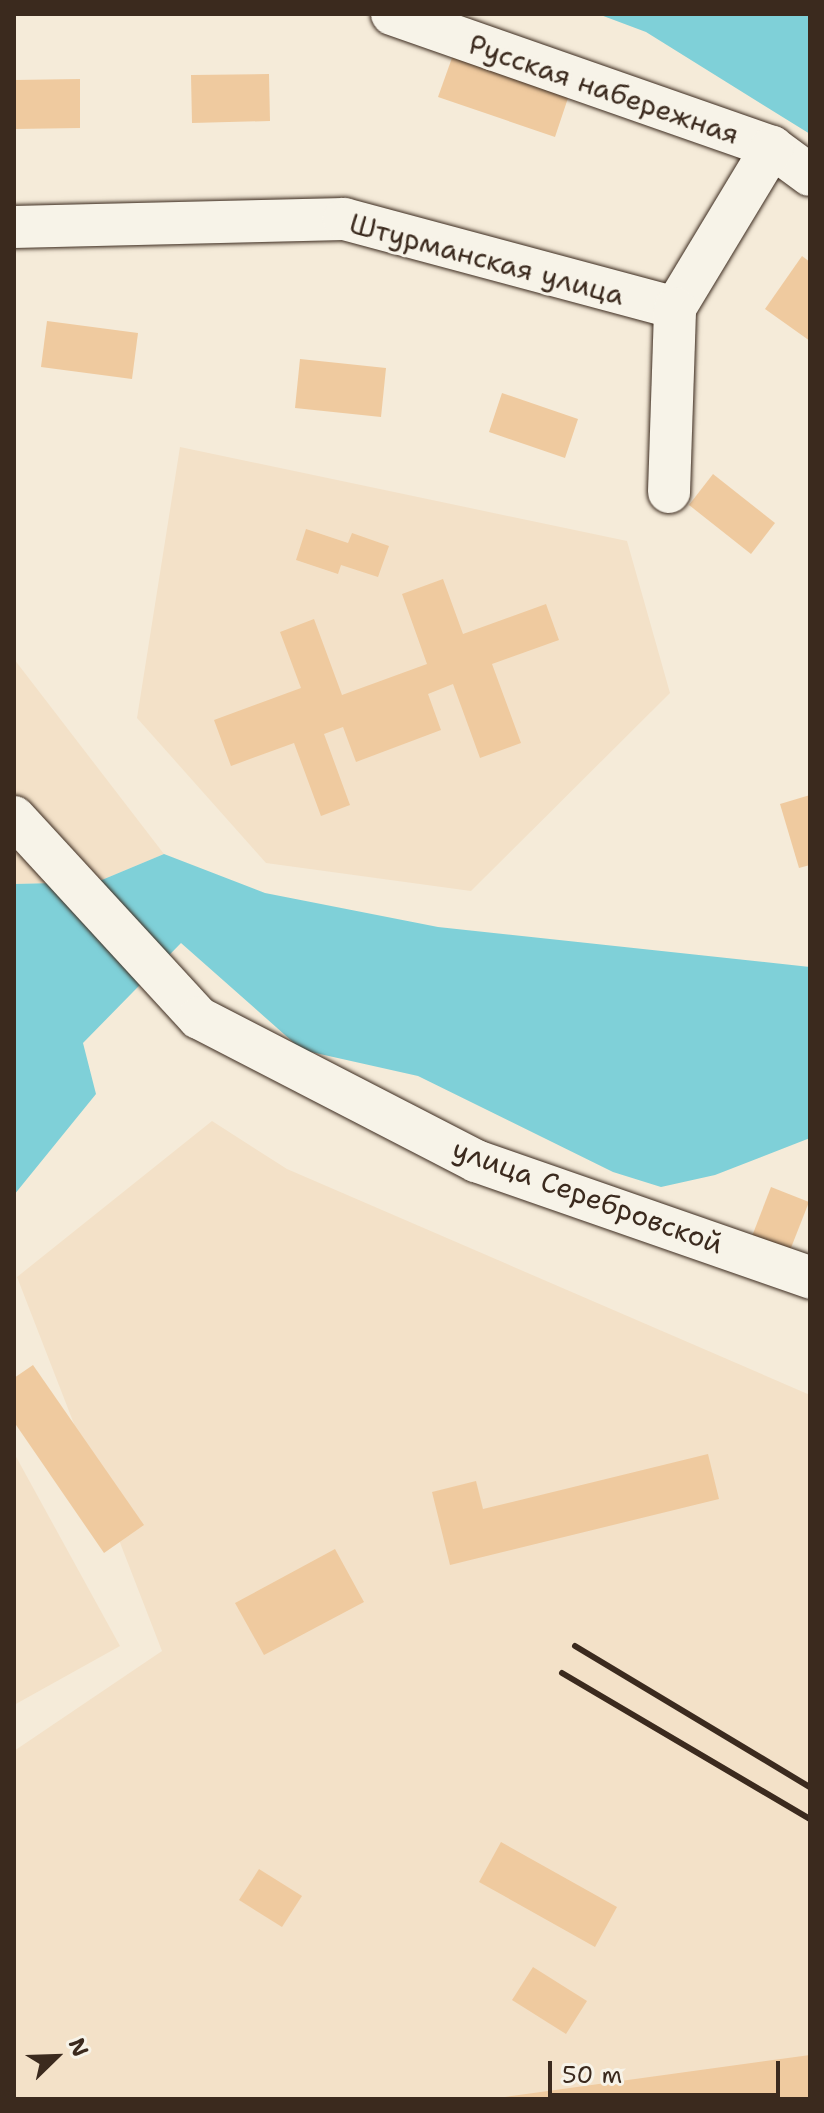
<!DOCTYPE html>
<meta charset="utf-8">
<style>
body{margin:0}
#map{position:relative;width:824px;height:2113px;overflow:hidden;background:#f5ebd9;font-family:"Shantell Sans",sans-serif}
div>[style]{position:absolute}
.built>*{inset:0;background:#f3e1c8}
.water>*{inset:0;background:#7fd0d8}
.building>*{inset:0;background:#efca9f}
.roads{filter:drop-shadow(0 0 2px #3b2a1e) drop-shadow(0 0 2px #3b2a1e)}
.minor>*{height:42px;margin:-21px;padding:0 21px;transform-origin:21px;border-radius:21px;background:#f7f3e8}
.rail>*{height:6px;margin:-3px;padding:0 3px;transform-origin:3px;border-radius:3px;background:#3b2a1e}
span{translate:-50% -50%;white-space:nowrap;text-align:center;line-height:1.15;-webkit-text-stroke:6px #f7f3e8;paint-order:stroke}
.street-label{font-size:28px;color:#3b2a1e}
.frame{position:absolute;inset:0;border:16px solid #3b2a1e;pointer-events:none}
.north{position:absolute;left:16px;top:2017px;width:80px;height:80px;-webkit-text-stroke:6px #f7f3e8;paint-order:stroke;rotate:67deg;font-size:22px;font-weight:700;line-height:32px;text-align:center;color:#3b2a1e}
.north::after{content:'';display:block;margin:auto;width:28px;height:36px;background:#3b2a1e;clip-path:polygon(50% 0,100% 100%,50% 72%,0 100%)}
.scale{position:absolute;left:548px;top:2061px;width:232px;height:36px;box-sizing:border-box;border:4px solid #3b2a1e;border-top:0;padding-left:10px;font-size:24px;line-height:28px;white-space:nowrap;color:#3b2a1e;-webkit-text-stroke:6px #f7f3e8;paint-order:stroke}
</style>
<div id="map">
<div class="built">
<div style="clip-path:polygon(180px 447px,627px 541px,670px 693px,471px 891px,266px 863px,137px 718px)"></div>
<div style="clip-path:polygon(14px 659px,164px 854px,97px 882px,14px 884px)"></div>
<div style="clip-path:polygon(212px 1121px,287px 1169px,810px 1395px,810px 2099px,14px 2099px,14px 1751px,162px 1651px,17px 1277px)"></div>
<div style="clip-path:polygon(14px 1453px,120px 1646px,14px 1705px)"></div>
</div>
<div class="water">
<div style="clip-path:polygon(598px 14px,810px 14px,810px 134px,646px 32px)"></div>
<div style="clip-path:polygon(164px 854px,265px 893px,438px 927px,810px 967px,810px 1138px,715px 1175px,661px 1187px,613px 1172px,418px 1076px,302px 1050px,181px 943px,83px 1043px,96px 1094px,14px 1195px,14px 884px,97px 882px)"></div>
</div>
<div class="building">
<div style="clip-path:polygon(453px 55px,569px 95px,555px 137px,438px 97px)"></div>
<div style="clip-path:polygon(269px 74px,270px 121px,192px 123px,191px 75px)"></div>
<div style="clip-path:polygon(80px 79px,80px 128px,14px 129px,14px 80px)"></div>
<div style="clip-path:polygon(802px 256px,810px 262px,810px 341px,765px 309px)"></div>
<div style="clip-path:polygon(47px 321px,138px 333px,132px 379px,41px 367px)"></div>
<div style="clip-path:polygon(300px 359px,386px 368px,381px 417px,295px 408px)"></div>
<div style="clip-path:polygon(502px 393px,578px 419px,565px 458px,489px 432px)"></div>
<div style="clip-path:polygon(713px 474px,775px 523px,751px 554px,689px 505px)"></div>
<div style="clip-path:polygon(306px 529px,348px 543px,352px 533px,389px 546px,378px 577px,341px 565px,338px 574px,296px 560px)"></div>
<div style="clip-path:polygon(443px 579px,463px 634px,546px 604px,559px 640px,492px 664px,521px 743px,480px 758px,453px 684px,428px 694px,441px 730px,356px 762px,343px 727px,324px 734px,350px 805px,321px 816px,294px 743px,231px 766px,214px 720px,301px 688px,280px 632px,314px 619px,342px 695px,427px 664px,402px 594px)"></div>
<div style="clip-path:polygon(810px 795px,810px 865px,799px 868px,780px 804px)"></div>
<div style="clip-path:polygon(771px 1187px,809px 1202px,787px 1258px,749px 1244px)"></div>
<div style="clip-path:polygon(33px 1365px,144px 1525px,104px 1553px,14px 1422px,14px 1378px)"></div>
<div style="clip-path:polygon(708px 1454px,719px 1499px,450px 1565px,432px 1492px,476px 1481px,483px 1509px)"></div>
<div style="clip-path:polygon(335px 1549px,364px 1602px,264px 1655px,235px 1603px)"></div>
<div style="clip-path:polygon(501px 1842px,617px 1907px,595px 1947px,479px 1882px)"></div>
<div style="clip-path:polygon(259px 1869px,302px 1896px,282px 1927px,239px 1900px)"></div>
<div style="clip-path:polygon(533px 1967px,587px 2001px,566px 2034px,512px 2000px)"></div>
<div style="clip-path:polygon(810px 2055px,810px 2099px,505px 2099px,505px 2097px)"></div>
</div>
<div class="roads">
<div class="minor">
<div style="left:392px;top:14px;width:403px;rotate:19.3deg"></div>
<div style="left:772px;top:147px;width:47px;rotate:36.4deg"></div>
<div style="left:14px;top:227px;width:330px;rotate:-1.4deg"></div>
<div style="left:344px;top:219px;width:343px;rotate:15deg"></div>
<div style="left:675px;top:308px;width:188px;rotate:-58.9deg"></div>
<div style="left:669px;top:492px;width:184px;rotate:-88.1deg"></div>
<div style="left:14px;top:817px;width:273px;rotate:47.4deg"></div>
<div style="left:199px;top:1018px;width:312px;rotate:27.3deg"></div>
<div style="left:476px;top:1161px;width:354px;rotate:19.2deg"></div>
</div>
</div>
<div class="rail">
<div style="left:575px;top:1646px;width:274px;rotate:31deg"></div>
<div style="left:562px;top:1673px;width:288px;rotate:30.5deg"></div>
</div>
<div class="street-label">
<span style="left:604px;top:89px;rotate:19deg">Русская набережная</span>
<span style="left:487px;top:259px;rotate:15deg">Штурманская улица</span>
<span style="left:588px;top:1196px;rotate:20deg">улица Серебровской</span>
</div>
<div class="frame"></div>
<div class="north">N</div>
<div class="scale">50 m</div>
</div>
